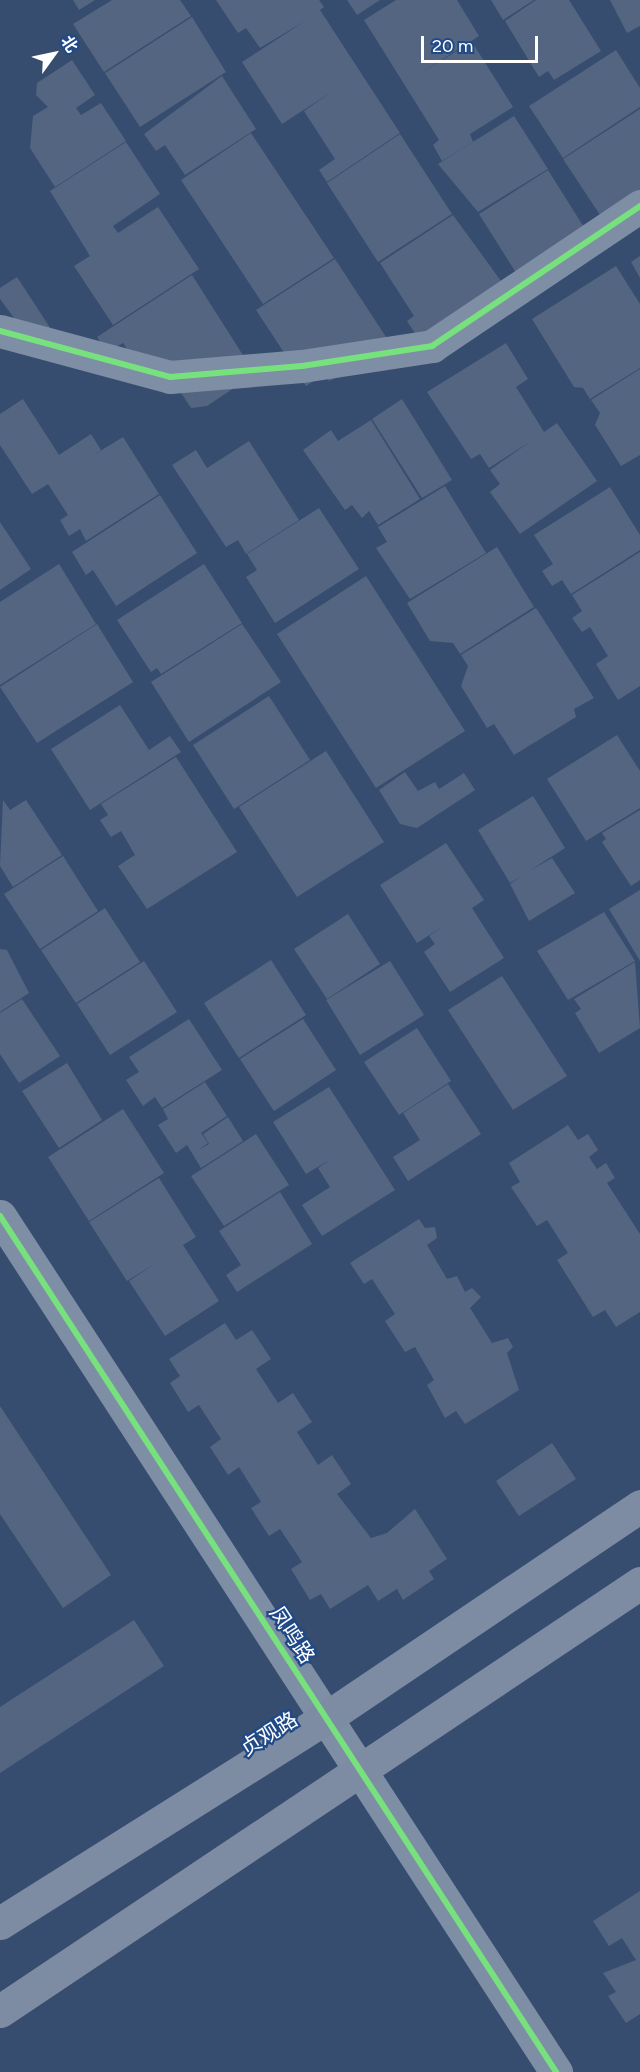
<!DOCTYPE html>
<meta charset="utf-8">
<style>
body{margin:0}
#map{position:relative;width:640px;height:2072px;overflow:hidden;background:#374d6f;font-family:Figtree,"Noto Sans SC",sans-serif}
div>[style]{position:absolute}
.building>*{inset:0;background:#536580}
.minor>*{height:33px;margin:-16.5px;padding:0 16.5px;transform-origin:16.5px;border-radius:16.5px;background:#7e8ea5}
.major>*{height:33px;margin:-16.5px;padding:0 16.5px;transform-origin:16.5px;border-radius:16.5px;background:#7d8ca2}
.cycleway>*{height:6px;margin:-3px;padding:0 3px;transform-origin:3px;border-radius:3px;background:#77e17e}
span{translate:-50% -50%;white-space:nowrap;text-align:center;line-height:1.15;-webkit-text-stroke:4.5px #1f4987;paint-order:stroke}
.street-label{font-size:21px;color:#fff}
.north{position:absolute;left:24px;top:24px;width:60px;height:60px;-webkit-text-stroke:4px #1f4987;paint-order:stroke;rotate:57deg;font-size:16px;font-weight:700;line-height:24px;text-align:center;color:#fff}
.north::after{content:'';display:block;margin:auto;width:21px;height:27px;background:#fff;clip-path:polygon(50% 0,100% 100%,50% 72%,0 100%)}
.scale{position:absolute;left:421px;top:36px;width:117px;height:27px;box-sizing:border-box;border:3px solid #fff;border-top:0;padding-left:8px;font-size:18px;line-height:21px;white-space:nowrap;color:#fff;-webkit-text-stroke:4px #1f4987;paint-order:stroke}
</style>
<div id="map">
<div class="building">
<div style="clip-path:polygon(73px 0,95px 0,79px 10px)"></div>
<div style="clip-path:polygon(112px 0,180px 0,191px 16px,104px 72px,73px 24px)"></div>
<div style="clip-path:polygon(216px 0,319px 0,324px 7px,320px 10px,400px 133px,327px 182px,319px 170px,335px 159px,304px 111px,333px 91px,282px 124px,242px 62px,305px 21px,260px 48px,246px 28px,238px 33px)"></div>
<div style="clip-path:polygon(347px 0,380px 0,357px 15px)"></div>
<div style="clip-path:polygon(396px 0,457px 0,479px 36px,421px 73px,472px 42px,513px 107px,470px 134px,473px 142px,442px 161px,433px 145px,439px 140px,364px 20px)"></div>
<div style="clip-path:polygon(491px 0,534px 0,503px 20px)"></div>
<div style="clip-path:polygon(536px 0,569px 0,601px 51px,554px 80px,548px 71px,539px 77px,505px 21px)"></div>
<div style="clip-path:polygon(610px 0,640px 0,640px 26px,627px 33px)"></div>
<div style="clip-path:polygon(192px 17px,226px 72px,140px 127px,105px 73px)"></div>
<div style="clip-path:polygon(616px 50px,640px 88px,640px 107px,563px 158px,529px 106px)"></div>
<div style="clip-path:polygon(72px 60px,95px 95px,76px 108px,81px 115px,101px 103px,126px 141px,55px 187px,30px 148px,33px 116px,48px 107px,36px 95px,37px 83px)"></div>
<div style="clip-path:polygon(222px 76px,256px 129px,185px 175px,165px 145px,156px 151px,144px 134px)"></div>
<div style="clip-path:polygon(640px 109px,640px 194px,602px 218px,563px 159px)"></div>
<div style="clip-path:polygon(514px 116px,548px 169px,478px 212px,438px 164px)"></div>
<div style="clip-path:polygon(251px 133px,334px 258px,263px 304px,181px 180px)"></div>
<div style="clip-path:polygon(400px 134px,452px 214px,378px 262px,327px 183px)"></div>
<div style="clip-path:polygon(126px 142px,160px 194px,113px 226px,118px 233px,158px 207px,199px 269px,113px 325px,74px 266px,90px 256px,50px 191px)"></div>
<div style="clip-path:polygon(548px 170px,592px 240px,518px 276px,479px 214px)"></div>
<div style="clip-path:polygon(453px 215px,509px 292px,420px 341px,407px 321px,414px 316px,380px 263px)"></div>
<div style="clip-path:polygon(640px 256px,640px 278px,631px 262px)"></div>
<div style="clip-path:polygon(335px 259px,388px 340px,385px 347px,338px 377px,329px 381px,325px 374px,306px 386px,256px 310px)"></div>
<div style="clip-path:polygon(616px 266px,640px 304px,640px 368px,590px 399px,583px 388px,574px 387px,532px 319px)"></div>
<div style="clip-path:polygon(192px 275px,255px 374px,207px 406px,191px 408px,168px 373px,151px 384px,123px 343px,107px 352px,97px 337px)"></div>
<div style="clip-path:polygon(17px 277px,62px 346px,31px 341px,0 299px,0 288px)"></div>
<div style="clip-path:polygon(506px 343px,528px 379px,516px 387px,544px 432px,557px 423px,597px 481px,520px 534px,490px 492px,500px 484px,490px 470px,531px 441px,489px 468px,480px 454px,471px 459px,427px 392px)"></div>
<div style="clip-path:polygon(640px 369px,640px 455px,621px 466px,595px 425px,600px 413px,591px 400px)"></div>
<div style="clip-path:polygon(23px 399px,59px 455px,91px 434px,101px 450px,92px 456px,123px 437px,159px 494px,86px 541px,80px 529px,69px 536px,60px 520px,68px 515px,48px 484px,32px 494px,0 445px,0 414px)"></div>
<div style="clip-path:polygon(402px 399px,452px 480px,422px 498px,372px 419px)"></div>
<div style="clip-path:polygon(371px 420px,420px 499px,378px 525px,369px 511px,362px 518px,352px 505px,345px 510px,303px 450px,331px 430px,338px 441px)"></div>
<div style="clip-path:polygon(249px 441px,299px 520px,246px 554px,238px 540px,226px 547px,172px 465px,196px 450px,207px 468px)"></div>
<div style="clip-path:polygon(445px 486px,486px 553px,410px 599px,376px 548px,387px 542px,378px 527px)"></div>
<div style="clip-path:polygon(610px 487px,640px 535px,640px 550px,571px 594px,562px 580px,552px 586px,542px 571px,553px 564px,534px 535px)"></div>
<div style="clip-path:polygon(160px 495px,197px 553px,116px 606px,93px 570px,86px 575px,72px 552px)"></div>
<div style="clip-path:polygon(319px 508px,359px 569px,275px 623px,246px 577px,257px 570px,247px 554px)"></div>
<div style="clip-path:polygon(0 522px,31px 569px,0 590px)"></div>
<div style="clip-path:polygon(497px 547px,534px 607px,460px 654px,453px 643px,430px 641px,407px 603px)"></div>
<div style="clip-path:polygon(640px 552px,640px 686px,618px 700px,596px 664px,608px 656px,590px 627px,582px 632px,572px 618px,582px 611px,572px 595px)"></div>
<div style="clip-path:polygon(59px 564px,96px 624px,0 685px,0 602px)"></div>
<div style="clip-path:polygon(204px 564px,242px 623px,161px 674px,157px 668px,151px 672px,117px 620px)"></div>
<div style="clip-path:polygon(366px 576px,465px 731px,376px 788px,277px 634px)"></div>
<div style="clip-path:polygon(536px 608px,594px 698px,574px 709px,576px 717px,514px 755px,494px 724px,487px 728px,461px 686px,468px 666px,461px 655px)"></div>
<div style="clip-path:polygon(97px 624px,133px 682px,37px 743px,0 687px)"></div>
<div style="clip-path:polygon(242px 624px,281px 682px,189px 742px,151px 682px)"></div>
<div style="clip-path:polygon(269px 696px,310px 760px,234px 809px,193px 745px)"></div>
<div style="clip-path:polygon(120px 705px,149px 750px,170px 736px,181px 752px,90px 810px,51px 749px)"></div>
<div style="clip-path:polygon(617px 735px,640px 771px,640px 808px,586px 841px,547px 779px)"></div>
<div style="clip-path:polygon(326px 751px,384px 842px,297px 897px,239px 807px)"></div>
<div style="clip-path:polygon(176px 757px,237px 852px,147px 909px,118px 866px,135px 855px,121px 831px,111px 837px,100px 820px,108px 815px,101px 804px)"></div>
<div style="clip-path:polygon(405px 772px,418px 791px,435px 782px,439px 789px,464px 773px,475px 790px,417px 828px,400px 824px,379px 790px)"></div>
<div style="clip-path:polygon(533px 796px,565px 848px,529px 871px,552px 858px,575px 893px,529px 921px,510px 884px,522px 876px,510px 883px,478px 830px)"></div>
<div style="clip-path:polygon(3px 800px,10px 810px,26px 800px,62px 855px,13px 887px,0 866px)"></div>
<div style="clip-path:polygon(640px 810px,640px 880px,631px 886px,602px 842px,606px 839px,602px 833px)"></div>
<div style="clip-path:polygon(446px 843px,484px 900px,472px 908px,504px 958px,450px 992px,424px 952px,435px 944px,429px 936px,445px 925px,417px 943px,380px 885px)"></div>
<div style="clip-path:polygon(63px 856px,98px 911px,40px 949px,4px 894px)"></div>
<div style="clip-path:polygon(640px 890px,640px 961px,609px 909px)"></div>
<div style="clip-path:polygon(105px 908px,140px 962px,76px 1003px,41px 950px)"></div>
<div style="clip-path:polygon(604px 912px,635px 961px,568px 1000px,537px 951px)"></div>
<div style="clip-path:polygon(348px 914px,380px 964px,327px 999px,294px 949px)"></div>
<div style="clip-path:polygon(0 949px,7px 950px,29px 993px,0 1012px)"></div>
<div style="clip-path:polygon(271px 960px,306px 1015px,239px 1058px,204px 1003px)"></div>
<div style="clip-path:polygon(144px 961px,177px 1012px,110px 1055px,77px 1004px)"></div>
<div style="clip-path:polygon(390px 961px,424px 1015px,360px 1055px,326px 1000px)"></div>
<div style="clip-path:polygon(635px 962px,640px 1028px,599px 1053px,575px 1013px,581px 1009px,574px 999px)"></div>
<div style="clip-path:polygon(502px 976px,567px 1076px,513px 1110px,448px 1010px)"></div>
<div style="clip-path:polygon(22px 999px,60px 1056px,19px 1083px,0 1054px,0 1013px)"></div>
<div style="clip-path:polygon(189px 1019px,222px 1070px,162px 1108px,155px 1097px,143px 1106px,126px 1080px,139px 1072px,129px 1057px)"></div>
<div style="clip-path:polygon(303px 1019px,336px 1070px,274px 1111px,240px 1059px)"></div>
<div style="clip-path:polygon(417px 1028px,451px 1081px,399px 1115px,364px 1062px)"></div>
<div style="clip-path:polygon(67px 1063px,102px 1120px,59px 1148px,22px 1091px)"></div>
<div style="clip-path:polygon(205px 1082px,227px 1116px,201px 1133px,208px 1143px,198px 1150px,209px 1144px,203px 1134px,228px 1117px,243px 1141px,201px 1168px,187px 1145px,176px 1153px,158px 1125px,168px 1119px,163px 1109px)"></div>
<div style="clip-path:polygon(448px 1084px,481px 1134px,408px 1181px,393px 1157px,420px 1140px,403px 1113px)"></div>
<div style="clip-path:polygon(329px 1087px,395px 1190px,322px 1236px,302px 1205px,330px 1187px,318px 1168px,331px 1159px,306px 1174px,273px 1122px)"></div>
<div style="clip-path:polygon(123px 1109px,164px 1173px,89px 1221px,48px 1157px)"></div>
<div style="clip-path:polygon(568px 1125px,578px 1140px,588px 1134px,598px 1150px,589px 1157px,597px 1169px,606px 1163px,615px 1178px,607px 1183px,640px 1234px,640px 1312px,616px 1327px,605px 1310px,593px 1317px,557px 1260px,568px 1253px,547px 1220px,537px 1226px,511px 1187px,520px 1182px,509px 1163px)"></div>
<div style="clip-path:polygon(256px 1134px,289px 1185px,224px 1226px,191px 1176px)"></div>
<div style="clip-path:polygon(159px 1178px,196px 1237px,183px 1245px,219px 1301px,165px 1336px,129px 1281px,156px 1263px,127px 1281px,89px 1222px)"></div>
<div style="clip-path:polygon(280px 1192px,312px 1244px,237px 1292px,226px 1275px,241px 1265px,219px 1231px)"></div>
<div style="clip-path:polygon(419px 1219px,425px 1228px,435px 1227px,437px 1238px,427px 1245px,447px 1279px,457px 1276px,465px 1292px,472px 1288px,481px 1297px,470px 1308px,492px 1343px,508px 1338px,513px 1347px,507px 1353px,519px 1390px,465px 1424px,456px 1411px,445px 1418px,427px 1385px,434px 1380px,415px 1347px,405px 1352px,385px 1321px,395px 1314px,372px 1279px,364px 1284px,350px 1263px)"></div>
<div style="clip-path:polygon(225px 1323px,236px 1340px,252px 1330px,271px 1359px,256px 1369px,278px 1403px,293px 1393px,312px 1422px,297px 1432px,318px 1465px,332px 1455px,351px 1484px,337px 1494px,371px 1538px,387px 1533px,415px 1509px,447px 1559px,429px 1571px,434px 1579px,403px 1600px,397px 1589px,378px 1601px,368px 1585px,330px 1609px,321px 1594px,310px 1600px,291px 1569px,302px 1562px,280px 1529px,269px 1536px,251px 1508px,261px 1502px,239px 1467px,228px 1475px,210px 1447px,221px 1439px,199px 1405px,188px 1412px,170px 1383px,180px 1376px,169px 1359px)"></div>
<div style="clip-path:polygon(0 1406px,111px 1575px,63px 1608px,0 1514px)"></div>
<div style="clip-path:polygon(552px 1443px,576px 1479px,519px 1516px,496px 1481px)"></div>
<div style="clip-path:polygon(134px 1620px,164px 1666px,0 1773px,0 1707px)"></div>
<div style="clip-path:polygon(640px 1891px,640px 2014px,626px 2023px,608px 1996px,616px 1992px,603px 1973px,636px 1960px,622px 1938px,609px 1946px,593px 1921px)"></div>
</div>
<div class="minor">
<div style="left:0;top:331px;width:176px;rotate:15.1deg"></div>
<div style="left:170px;top:377px;width:132px;rotate:-4.8deg"></div>
<div style="left:302px;top:366px;width:132px;rotate:-8.7deg"></div>
<div style="left:432px;top:346px;width:251px;rotate:-33.9deg"></div>
<div style="left:0;top:1216px;width:1021px;rotate:56.99deg"></div>
</div>
<div class="major">
<div style="left:0;top:1923px;width:385px;rotate:-32.2deg"></div>
<div style="left:326px;top:1718px;width:379px;rotate:-34deg"></div>
<div style="left:0;top:2011px;width:770px;rotate:-33.77deg"></div>
</div>
<div class="cycleway">
<div style="left:0;top:331px;width:176px;rotate:15.1deg"></div>
<div style="left:170px;top:377px;width:132px;rotate:-4.8deg"></div>
<div style="left:302px;top:366px;width:132px;rotate:-8.7deg"></div>
<div style="left:432px;top:346px;width:251px;rotate:-33.9deg"></div>
<div style="left:0;top:1216px;width:1021px;rotate:56.99deg"></div>
</div>
<div class="street-label">
<span style="left:292px;top:1635px;rotate:57deg">凤鸣路</span>
<span style="left:269px;top:1734px;rotate:-32deg">贞观路</span>
</div>
<div class="north">北</div>
<div class="scale">20 m</div>
</div>
